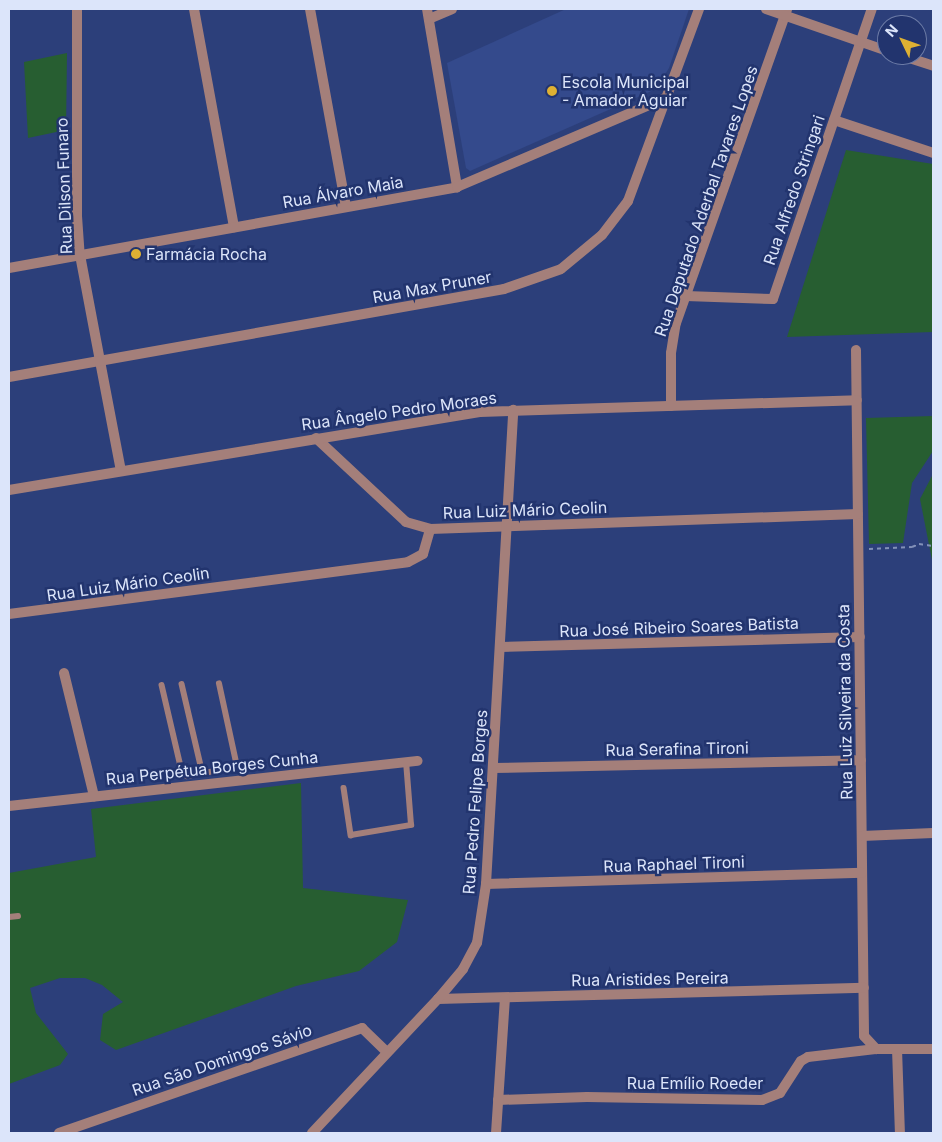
<!DOCTYPE html>
<meta charset="utf-8">
<style>
body{margin:0}
#map{position:relative;width:942px;height:1142px;overflow:hidden;background:#2c3f7a;font-family:Inter,sans-serif}
div>[style]{position:absolute}
.built>*{inset:0;background:#344a8c}
.green>*{inset:0;background:#275e31}
.path>*{height:2px;margin-top:-1px;transform-origin:0;background:repeating-linear-gradient(90deg,#8290b8 0 4px,transparent 0 8px)}
.service>*{height:5.5px;margin:-2.75px;padding:0 2.75px;transform-origin:2.75px;border-radius:2.75px;background:#a47f7a}
.minor>*{height:10px;margin:-5px;padding:0 5px;transform-origin:5px;border-radius:5px;background:#a47f7a}
.tertiary>*{height:10px;margin:-5px;padding:0 5px;transform-origin:5px;border-radius:5px;background:#a47f7a}
.dots>*{width:14px;height:14px;translate:-50% -50%;box-sizing:border-box;border:2px solid #22346e;border-radius:50%}
span{translate:-50% -50%;white-space:nowrap;text-align:center;line-height:1.15;-webkit-text-stroke:5px #22346e;paint-order:stroke}
.poi-label{font-size:16px;color:#dce5fa}
.left{translate:0 -50%;text-align:left}
.street-label{font-size:16px;color:#dce5fa}
.frame{position:absolute;inset:0;border:10px solid #dce5fa;pointer-events:none}
.north{position:absolute;left:877px;top:15px;width:50px;height:50px;box-sizing:border-box;background:#22346e;border:1px solid #6c7ba6;border-radius:50%;rotate:312deg;font-size:14px;font-weight:700;line-height:20px;text-align:center;color:#dce5fa}
.north::after{content:'';display:block;margin:auto;width:18px;height:22px;background:#deb133;clip-path:polygon(50% 0,100% 100%,50% 72%,0 100%)}
</style>
<div id="map">
<div class="built">
<div style="clip-path:polygon(566px 9px,689px 9px,669px 68px,656px 89px,470px 171px,466px 168px,447px 63px)"></div>
</div>
<div class="green">
<div style="clip-path:polygon(67px 53px,66px 130px,28px 138px,24px 62px)"></div>
<div style="clip-path:polygon(846px 150px,933px 164px,933px 332px,787px 337px)"></div>
<div style="clip-path:polygon(933px 416px,933px 451px,912px 483px,903px 543px,869px 544px,866px 418px)"></div>
<div style="clip-path:polygon(933px 474px,933px 565px,920px 499px)"></div>
<div style="clip-path:polygon(301px 783px,303px 888px,408px 900px,397px 942px,359px 971px,296px 986px,116px 1050px,100px 1040px,103px 1014px,123px 1002px,102px 985px,85px 978px,60px 978px,30px 988px,36px 1013px,68px 1054px,60px 1065px,9px 1084px,9px 873px,96px 857px,91px 809px)"></div>
</div>
<div class="path">
<div style="left:869px;top:549px;width:43px;rotate:-2.7deg"></div>
<div style="left:912px;top:547px;width:8px;rotate:-23deg"></div>
<div style="left:919px;top:544px;width:14px;rotate:8deg"></div>
</div>
<div class="service">
<div style="left:182px;top:684px;width:92px;rotate:76.9deg"></div>
<div style="left:162px;top:685px;width:88px;rotate:76.9deg"></div>
<div style="left:182px;top:771px;width:7px;rotate:45deg"></div>
<div style="left:187px;top:776px;width:51px;rotate:-10.2deg"></div>
<div style="left:237px;top:767px;width:85px;rotate:-102.2deg"></div>
<div style="left:344px;top:788px;width:48px;rotate:81.5deg"></div>
<div style="left:351px;top:835px;width:61px;rotate:-9.5deg"></div>
<div style="left:411px;top:825px;width:63px;rotate:-94.5deg"></div>
<div style="left:9px;top:917px;width:9px;rotate:-6deg"></div>
</div>
<div class="minor">
<div style="left:194px;top:9px;width:222px;rotate:79.6deg"></div>
<div style="left:310px;top:9px;width:201px;rotate:79.7deg"></div>
<div style="left:427px;top:9px;width:181px;rotate:80.4deg"></div>
<div style="left:429px;top:19px;width:25px;rotate:-23deg"></div>
<div style="left:834px;top:120px;width:104px;rotate:18.4deg"></div>
<div style="left:686px;top:296px;width:87px;rotate:2deg"></div>
<div style="left:773px;top:299px;width:306px;rotate:-71.2deg"></div>
<div style="left:856px;top:350px;width:686px;rotate:89.33deg"></div>
<div style="left:864px;top:1036px;width:18px;rotate:47deg"></div>
<div style="left:100px;top:361px;width:112px;rotate:79.2deg"></div>
<div style="left:671px;top:406px;width:53px;rotate:-90deg"></div>
<div style="left:671px;top:353px;width:30px;rotate:-81deg"></div>
<div style="left:676px;top:323px;width:333px;rotate:-70.5deg"></div>
<div style="left:316px;top:438px;width:123px;rotate:43deg"></div>
<div style="left:406px;top:522px;width:25px;rotate:16deg"></div>
<div style="left:9px;top:490px;width:477px;rotate:-9.4deg"></div>
<div style="left:480px;top:412px;width:377px;rotate:-1.8deg"></div>
<div style="left:9px;top:614px;width:402px;rotate:-7.4deg"></div>
<div style="left:408px;top:562px;width:17px;rotate:-28deg"></div>
<div style="left:423px;top:554px;width:26px;rotate:-74deg"></div>
<div style="left:430px;top:529px;width:428px;rotate:-2deg"></div>
<div style="left:500px;top:647px;width:360px;rotate:-1.6deg"></div>
<div style="left:64px;top:673px;width:127px;rotate:76.3deg"></div>
<div style="left:493px;top:768px;width:368px;rotate:-1.2deg"></div>
<div style="left:9px;top:806px;width:411px;rotate:-6.3deg"></div>
<div style="left:862px;top:836px;width:71px;rotate:-2.4deg"></div>
<div style="left:486px;top:884px;width:376px;rotate:-1.7deg"></div>
<div style="left:438px;top:999px;width:426px;rotate:-1.5deg"></div>
<div style="left:897px;top:1049px;width:84px;rotate:88deg"></div>
<div style="left:498px;top:1100px;width:89px;rotate:-1.9deg"></div>
<div style="left:587px;top:1097px;width:175px;rotate:1deg"></div>
<div style="left:762px;top:1100px;width:19px;rotate:-21deg"></div>
<div style="left:780px;top:1093px;width:38px;rotate:-57deg"></div>
<div style="left:801px;top:1061px;width:8px;rotate:-30deg"></div>
<div style="left:808px;top:1057px;width:68px;rotate:-6.7deg"></div>
<div style="left:876px;top:1049px;width:57px"></div>
<div style="left:59px;top:1133px;width:321px;rotate:-19.1deg"></div>
<div style="left:362px;top:1028px;width:35px;rotate:44deg"></div>
<div style="left:312px;top:1133px;width:184px;rotate:-46.8deg"></div>
<div style="left:438px;top:999px;width:39px;rotate:-50deg"></div>
<div style="left:463px;top:969px;width:30px;rotate:-62deg"></div>
<div style="left:477px;top:943px;width:60px;rotate:-81.3deg"></div>
<div style="left:486px;top:884px;width:475px;rotate:-86.7deg"></div>
<div style="left:496px;top:1133px;width:135px;rotate:-86.2deg"></div>
</div>
<div class="tertiary">
<div style="left:77px;top:9px;width:207px;rotate:90deg"></div>
<div style="left:77px;top:216px;width:39px;rotate:86deg"></div>
<div style="left:80px;top:255px;width:108px;rotate:79.3deg"></div>
<div style="left:766px;top:9px;width:128px;rotate:19.1deg"></div>
<div style="left:900px;top:55px;width:35px;rotate:18deg"></div>
<div style="left:9px;top:268px;width:455px;rotate:-10.2deg"></div>
<div style="left:457px;top:187px;width:229px;rotate:-23.1deg"></div>
<div style="left:9px;top:377px;width:503px;rotate:-10.08deg"></div>
<div style="left:504px;top:289px;width:60px;rotate:-19.3deg"></div>
<div style="left:561px;top:269px;width:53px;rotate:-39.7deg"></div>
<div style="left:602px;top:235px;width:43px;rotate:-52.6deg"></div>
<div style="left:628px;top:201px;width:205px;rotate:-69.7deg"></div>
</div>
<div class="dots">
<div style="left:552px;top:91px;background:#deb133"></div>
<div style="left:136px;top:254px;background:#deb133"></div>
</div>
<div class="poi-label">
<span class="left" style="left:562px;top:91px">Escola Municipal<br>- Amador Aguiar</span>
<span class="left" style="left:146px;top:254px">Farmácia Rocha</span>
</div>
<div class="street-label">
<span style="left:64px;top:186px;rotate:-92deg">Rua Dilson Funaro</span>
<span style="left:794px;top:190px;rotate:-71deg">Rua Alfredo Stringari</span>
<span style="left:343px;top:192px;rotate:-10deg">Rua Álvaro Maia</span>
<span style="left:706px;top:201px;rotate:-71deg">Rua Deputado Aderbal Tavares Lopes</span>
<span style="left:432px;top:287px;rotate:-10deg">Rua Max Pruner</span>
<span style="left:399px;top:411px;rotate:-8deg">Rua Ângelo Pedro Moraes</span>
<span style="left:525px;top:510px;rotate:-2deg">Rua Luiz Mário Ceolin</span>
<span style="left:128px;top:584px;rotate:-8deg">Rua Luiz Mário Ceolin</span>
<span style="left:679px;top:627px;rotate:-2deg">Rua José Ribeiro Soares Batista</span>
<span style="left:845px;top:702px;rotate:-91deg">Rua Luiz Silveira da Costa</span>
<span style="left:677px;top:749px;rotate:-1deg">Rua Serafina Tironi</span>
<span style="left:212px;top:768px;rotate:-6deg">Rua Perpétua Borges Cunha</span>
<span style="left:475px;top:802px;rotate:-86deg">Rua Pedro Felipe Borges</span>
<span style="left:674px;top:864px;rotate:-2deg">Rua Raphael Tironi</span>
<span style="left:650px;top:979px;rotate:-1deg">Rua Aristides Pereira</span>
<span style="left:222px;top:1060px;rotate:-19deg">Rua São Domingos Sávio</span>
<span style="left:695px;top:1083px">Rua Emílio Roeder</span>
</div>
<div class="frame"></div>
<div class="north">N</div>
</div>
